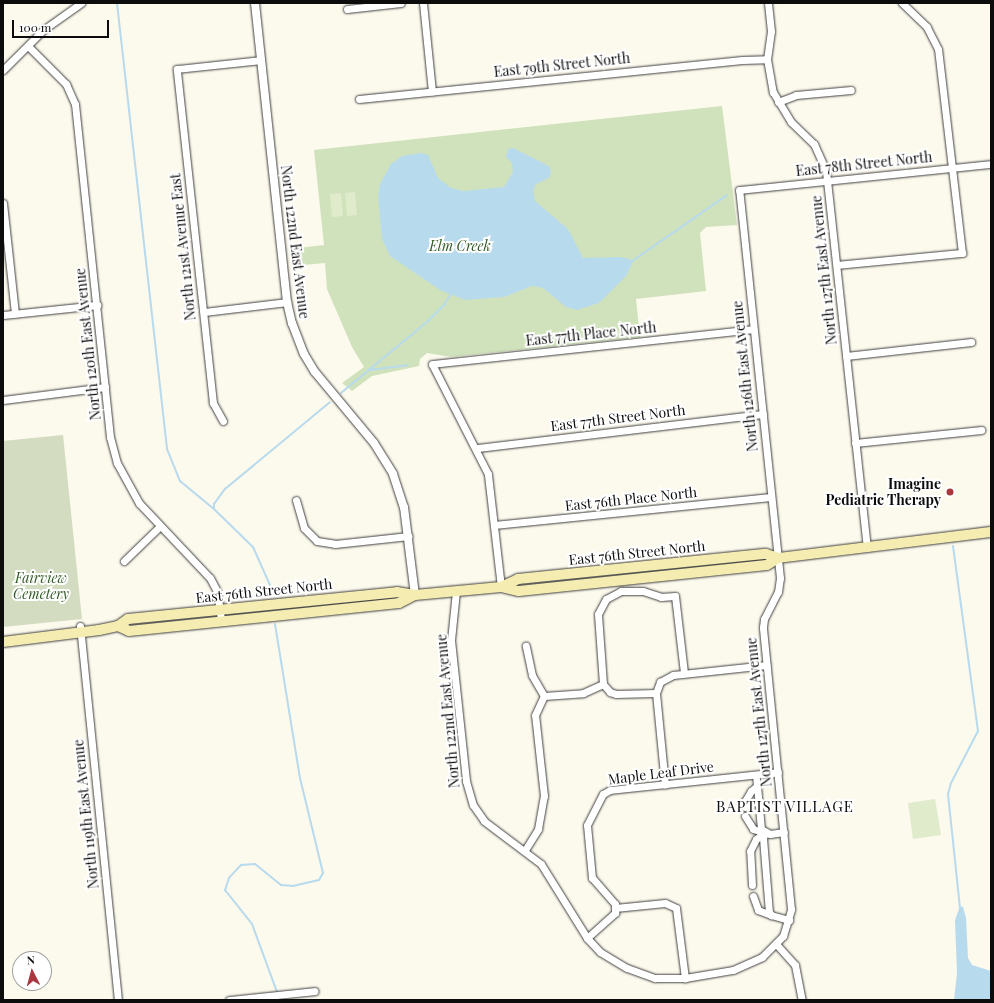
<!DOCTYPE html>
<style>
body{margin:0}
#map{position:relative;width:994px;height:1003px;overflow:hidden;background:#fcf9ed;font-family:"Playfair Display",serif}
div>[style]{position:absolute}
.green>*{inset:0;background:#d0e2bb}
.cemetery>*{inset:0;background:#d3dbc1}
.pitch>*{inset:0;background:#e0ebcc}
.water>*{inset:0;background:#b8daed}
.stream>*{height:2px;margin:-1px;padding:0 1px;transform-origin:1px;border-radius:1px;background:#b8daed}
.roads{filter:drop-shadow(0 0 1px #3f3f3f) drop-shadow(0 0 1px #3f3f3f)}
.minor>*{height:7px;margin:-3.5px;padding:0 3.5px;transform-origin:3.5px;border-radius:3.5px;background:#fff}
.tertiary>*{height:8px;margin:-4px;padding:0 4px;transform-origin:4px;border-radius:4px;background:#fff}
.secondary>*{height:10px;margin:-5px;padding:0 5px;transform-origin:5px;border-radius:5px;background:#f4ecb0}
.dots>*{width:11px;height:11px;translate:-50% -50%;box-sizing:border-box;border:2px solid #fff;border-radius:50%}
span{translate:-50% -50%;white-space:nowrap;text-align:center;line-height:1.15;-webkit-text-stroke:4px #fff;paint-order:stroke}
.street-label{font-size:14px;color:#0c0c0c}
.park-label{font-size:14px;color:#315a25;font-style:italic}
.poi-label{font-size:14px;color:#0c0c0c;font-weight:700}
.right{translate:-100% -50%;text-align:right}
.neighbourhood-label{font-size:15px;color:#0c0c0c;letter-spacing:1px}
.frame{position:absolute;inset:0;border:4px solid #0c0c0c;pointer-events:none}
.north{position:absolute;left:12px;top:951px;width:40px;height:40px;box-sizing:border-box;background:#fff;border:1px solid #9e9e9e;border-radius:50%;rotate:354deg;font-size:11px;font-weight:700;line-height:16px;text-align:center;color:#0c0c0c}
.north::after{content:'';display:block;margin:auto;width:14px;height:18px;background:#a8373e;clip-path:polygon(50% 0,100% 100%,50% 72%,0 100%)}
.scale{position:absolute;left:12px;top:20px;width:97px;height:18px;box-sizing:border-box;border:2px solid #0c0c0c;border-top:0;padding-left:5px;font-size:12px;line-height:14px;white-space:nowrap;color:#0c0c0c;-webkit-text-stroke:3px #fff;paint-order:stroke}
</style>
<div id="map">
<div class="green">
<div style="clip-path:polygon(722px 106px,737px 225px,706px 227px,700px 233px,706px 291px,636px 299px,640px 337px,451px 357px,427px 353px,420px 359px,419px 366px,372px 376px,352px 391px,342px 383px,364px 367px,352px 347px,327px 289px,325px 263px,292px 266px,289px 249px,324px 245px,314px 150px)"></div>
</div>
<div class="cemetery">
<div style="clip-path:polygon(63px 435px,82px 619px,3px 627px,3px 441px)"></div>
</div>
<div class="pitch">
<div style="clip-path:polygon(355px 192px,357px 215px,347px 216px,345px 193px)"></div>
<div style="clip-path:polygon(341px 193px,343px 216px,332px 217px,330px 194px)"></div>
<div style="clip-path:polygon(935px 799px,941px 835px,913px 839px,908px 803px)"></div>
</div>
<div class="water">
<div style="clip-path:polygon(513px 148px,549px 166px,551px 172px,549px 178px,536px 184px,533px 191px,535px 201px,568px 229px,583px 258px,620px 257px,630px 259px,633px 262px,626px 276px,599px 303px,577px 310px,566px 307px,543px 288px,532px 286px,504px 297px,465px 300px,440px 290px,390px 256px,382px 239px,378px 196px,380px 184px,391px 164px,402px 156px,421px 153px,428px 155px,438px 178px,451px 188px,464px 191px,504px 187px,513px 172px,512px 163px,506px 157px,508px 149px)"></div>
<div style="clip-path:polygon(960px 906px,963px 907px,966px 918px,968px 958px,972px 965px,991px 971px,991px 1000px,954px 1000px,957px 973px,955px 920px)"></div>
</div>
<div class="stream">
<div style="left:117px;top:3px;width:449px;rotate:83.6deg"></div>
<div style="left:167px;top:449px;width:35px;rotate:68deg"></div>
<div style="left:180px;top:481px;width:44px;rotate:39.5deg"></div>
<div style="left:214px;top:509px;width:54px;rotate:44.3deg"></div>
<div style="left:253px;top:547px;width:42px;rotate:65.9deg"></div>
<div style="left:270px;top:585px;width:9px;rotate:84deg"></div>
<div style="left:631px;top:262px;width:117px;rotate:-34.9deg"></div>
<div style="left:369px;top:370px;width:39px;rotate:-7deg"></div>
<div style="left:341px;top:393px;width:113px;rotate:-39.6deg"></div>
<div style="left:428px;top:321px;width:23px;rotate:-45deg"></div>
<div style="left:444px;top:305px;width:13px;rotate:-58deg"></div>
<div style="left:214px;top:509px;width:5px;rotate:-90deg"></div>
<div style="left:214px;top:504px;width:19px;rotate:-54deg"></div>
<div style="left:225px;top:489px;width:136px;rotate:-39.6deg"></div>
<div style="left:953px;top:546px;width:187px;rotate:82.3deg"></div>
<div style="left:978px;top:731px;width:59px;rotate:117.4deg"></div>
<div style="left:951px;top:783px;width:11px;rotate:105deg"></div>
<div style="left:948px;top:794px;width:115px;rotate:84deg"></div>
<div style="left:275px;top:624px;width:156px;rotate:80.8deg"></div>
<div style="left:300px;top:778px;width:98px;rotate:76.4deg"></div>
<div style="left:323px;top:873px;width:8px;rotate:120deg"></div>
<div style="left:319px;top:880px;width:26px;rotate:167deg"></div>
<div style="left:294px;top:886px;width:13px;rotate:-176deg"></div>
<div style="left:281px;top:885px;width:33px;rotate:-141deg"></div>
<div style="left:255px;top:864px;width:14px;rotate:176deg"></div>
<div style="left:241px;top:865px;width:18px;rotate:133deg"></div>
<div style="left:229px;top:878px;width:13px;rotate:108deg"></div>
<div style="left:225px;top:890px;width:43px;rotate:51.5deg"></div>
<div style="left:252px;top:924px;width:72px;rotate:69.8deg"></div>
</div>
<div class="roads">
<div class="minor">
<div style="left:423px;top:3px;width:89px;rotate:84.2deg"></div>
<div style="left:768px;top:3px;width:28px;rotate:84deg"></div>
<div style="left:771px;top:31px;width:28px;rotate:98deg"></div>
<div style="left:767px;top:59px;width:34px;rotate:80deg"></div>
<div style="left:773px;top:92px;width:35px;rotate:59deg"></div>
<div style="left:791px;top:122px;width:32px;rotate:44deg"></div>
<div style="left:814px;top:144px;width:30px;rotate:66deg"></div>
<div style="left:826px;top:171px;width:379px;rotate:83.8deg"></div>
<div style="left:347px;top:9px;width:54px;rotate:-6.3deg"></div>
<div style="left:28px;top:46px;width:54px;rotate:45deg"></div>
<div style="left:66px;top:84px;width:22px;rotate:66deg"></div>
<div style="left:75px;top:104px;width:335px;rotate:84deg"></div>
<div style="left:110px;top:437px;width:27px;rotate:75deg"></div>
<div style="left:117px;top:463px;width:46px;rotate:61.2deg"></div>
<div style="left:139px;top:503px;width:103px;rotate:46.6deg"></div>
<div style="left:210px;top:578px;width:15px;rotate:62deg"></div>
<div style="left:217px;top:591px;width:30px;rotate:82deg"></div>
<div style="left:3px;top:70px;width:57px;rotate:-45deg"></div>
<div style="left:43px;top:30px;width:47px;rotate:-35.4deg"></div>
<div style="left:359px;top:99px;width:385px;rotate:-5.8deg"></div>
<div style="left:742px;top:60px;width:25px;rotate:-2deg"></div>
<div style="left:778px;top:102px;width:19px;rotate:-21deg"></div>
<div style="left:796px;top:95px;width:55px;rotate:-5.2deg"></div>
<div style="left:3px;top:203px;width:111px;rotate:83.8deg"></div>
<div style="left:837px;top:265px;width:126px;rotate:-5.5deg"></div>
<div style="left:962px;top:253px;width:205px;rotate:-96.7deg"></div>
<div style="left:938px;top:49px;width:25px;rotate:-117deg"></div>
<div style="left:927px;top:27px;width:35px;rotate:-136deg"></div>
<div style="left:204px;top:312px;width:84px;rotate:-6.9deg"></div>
<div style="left:3px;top:315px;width:95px;rotate:-6.1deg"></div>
<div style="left:846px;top:356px;width:126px;rotate:-6.4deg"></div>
<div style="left:3px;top:400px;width:103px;rotate:-7.3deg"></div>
<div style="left:223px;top:421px;width:21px;rotate:-119deg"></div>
<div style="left:213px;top:403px;width:336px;rotate:-96.2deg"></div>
<div style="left:177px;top:69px;width:84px;rotate:-6.1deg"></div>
<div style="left:855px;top:443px;width:127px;rotate:-5.9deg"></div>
<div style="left:477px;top:448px;width:288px;rotate:-6.8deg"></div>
<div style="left:296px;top:500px;width:29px;rotate:74deg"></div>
<div style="left:304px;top:528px;width:18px;rotate:45deg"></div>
<div style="left:317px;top:541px;width:18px;rotate:9deg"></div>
<div style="left:335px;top:544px;width:74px;rotate:-6.2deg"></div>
<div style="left:494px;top:525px;width:278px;rotate:-5.8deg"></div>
<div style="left:124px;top:561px;width:50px;rotate:-44.2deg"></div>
<div style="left:501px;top:587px;width:114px;rotate:-96.6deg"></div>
<div style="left:488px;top:474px;width:123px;rotate:-117deg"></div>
<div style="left:432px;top:364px;width:323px;rotate:-6.2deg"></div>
<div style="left:456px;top:591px;width:49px;rotate:95.8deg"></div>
<div style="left:451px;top:640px;width:142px;rotate:83.9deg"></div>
<div style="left:466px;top:781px;width:25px;rotate:74deg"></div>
<div style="left:473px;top:805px;width:19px;rotate:55deg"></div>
<div style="left:484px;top:821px;width:71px;rotate:37deg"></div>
<div style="left:541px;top:864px;width:87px;rotate:58.1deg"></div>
<div style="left:587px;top:938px;width:19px;rotate:47deg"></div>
<div style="left:600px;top:952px;width:31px;rotate:31deg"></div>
<div style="left:627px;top:968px;width:30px;rotate:20deg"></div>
<div style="left:655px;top:978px;width:30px"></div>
<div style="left:685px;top:978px;width:49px;rotate:-9.5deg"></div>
<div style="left:733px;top:970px;width:32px;rotate:-24deg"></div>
<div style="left:762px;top:957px;width:30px;rotate:-45deg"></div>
<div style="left:783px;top:936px;width:28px;rotate:-73deg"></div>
<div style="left:791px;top:909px;width:283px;rotate:-95.7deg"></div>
<div style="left:763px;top:627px;width:8px;rotate:-83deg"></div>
<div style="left:764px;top:619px;width:30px;rotate:-63deg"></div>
<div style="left:778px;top:592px;width:14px;rotate:-82deg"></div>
<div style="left:780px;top:578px;width:390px;rotate:-96deg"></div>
<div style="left:739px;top:190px;width:253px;rotate:-5.9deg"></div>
<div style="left:80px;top:626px;width:376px;rotate:84.2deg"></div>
<div style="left:603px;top:684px;width:70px;rotate:-94.1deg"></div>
<div style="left:598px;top:614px;width:17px;rotate:-62deg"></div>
<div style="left:606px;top:599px;width:17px;rotate:-28deg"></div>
<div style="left:621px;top:591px;width:22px"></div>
<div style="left:643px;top:591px;width:19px;rotate:18deg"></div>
<div style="left:661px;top:597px;width:14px;rotate:-4deg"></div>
<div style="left:675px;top:596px;width:78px;rotate:83.3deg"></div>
<div style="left:656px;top:693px;width:92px;rotate:84.4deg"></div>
<div style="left:544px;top:696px;width:39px;rotate:-4deg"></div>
<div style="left:583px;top:693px;width:22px;rotate:-24deg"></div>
<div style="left:603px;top:684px;width:11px;rotate:49deg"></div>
<div style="left:610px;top:692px;width:6px;rotate:18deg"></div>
<div style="left:616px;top:694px;width:40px;rotate:-1.4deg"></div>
<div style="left:656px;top:693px;width:12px;rotate:-70deg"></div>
<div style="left:660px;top:682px;width:15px;rotate:-28deg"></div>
<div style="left:673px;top:675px;width:94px;rotate:-6.1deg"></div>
<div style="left:756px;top:775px;width:54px;rotate:84.7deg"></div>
<div style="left:761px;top:829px;width:10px;rotate:29deg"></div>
<div style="left:770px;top:834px;width:14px;rotate:-8deg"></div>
<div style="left:745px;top:807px;width:6px;rotate:-90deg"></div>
<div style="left:745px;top:801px;width:12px;rotate:-59deg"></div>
<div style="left:751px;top:791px;width:8px;rotate:-40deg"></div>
<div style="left:745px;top:816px;width:15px;rotate:58deg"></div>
<div style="left:753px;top:829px;width:13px;rotate:18deg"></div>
<div style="left:765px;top:833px;width:5px;rotate:112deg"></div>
<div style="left:763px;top:838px;width:74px;rotate:85.4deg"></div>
<div style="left:769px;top:912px;width:4px;rotate:56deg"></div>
<div style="left:771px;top:915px;width:19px;rotate:16deg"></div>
<div style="left:525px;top:850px;width:25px;rotate:-58deg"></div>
<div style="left:538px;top:829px;width:34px;rotate:-80deg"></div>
<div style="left:544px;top:796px;width:81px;rotate:-96.3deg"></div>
<div style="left:535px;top:715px;width:21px;rotate:-65deg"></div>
<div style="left:544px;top:696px;width:24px;rotate:-120deg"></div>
<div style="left:532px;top:675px;width:30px;rotate:-102deg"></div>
<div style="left:752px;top:885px;width:34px;rotate:-93deg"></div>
<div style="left:750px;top:851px;width:13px;rotate:-63deg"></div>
<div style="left:756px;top:839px;width:10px;rotate:-37deg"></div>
<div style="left:753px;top:896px;width:15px;rotate:70deg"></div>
<div style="left:758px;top:910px;width:14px;rotate:21deg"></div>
<div style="left:615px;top:908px;width:50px;rotate:-5.7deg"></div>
<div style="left:665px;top:903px;width:12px;rotate:24deg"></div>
<div style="left:676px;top:908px;width:71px;rotate:82.7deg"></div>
<div style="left:587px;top:938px;width:38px;rotate:-42deg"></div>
<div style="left:615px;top:913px;width:9px;rotate:-90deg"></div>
<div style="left:615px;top:904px;width:35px;rotate:-131deg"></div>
<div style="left:592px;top:878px;width:53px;rotate:-95.4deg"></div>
<div style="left:587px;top:825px;width:35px;rotate:-63deg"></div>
<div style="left:603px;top:794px;width:8px;rotate:-30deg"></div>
<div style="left:610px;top:790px;width:169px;rotate:-6.1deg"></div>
<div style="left:777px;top:945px;width:27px;rotate:48deg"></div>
<div style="left:795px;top:965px;width:36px;rotate:79deg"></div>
<div style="left:229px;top:1000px;width:86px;rotate:-6deg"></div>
</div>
<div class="tertiary">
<div style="left:255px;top:3px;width:301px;rotate:83.9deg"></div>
<div style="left:287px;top:302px;width:22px;rotate:77deg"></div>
<div style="left:292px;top:323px;width:33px;rotate:69deg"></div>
<div style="left:304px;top:354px;width:21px;rotate:59deg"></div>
<div style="left:315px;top:372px;width:92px;rotate:50.3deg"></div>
<div style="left:374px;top:443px;width:36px;rotate:58deg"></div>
<div style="left:393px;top:474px;width:35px;rotate:72deg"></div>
<div style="left:404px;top:507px;width:89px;rotate:82.9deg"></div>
</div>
<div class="secondary">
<div style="left:501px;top:587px;width:18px;rotate:13deg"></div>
<div style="left:519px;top:591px;width:249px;rotate:-6deg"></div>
<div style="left:767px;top:565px;width:13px;rotate:-32deg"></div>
<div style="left:778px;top:558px;width:215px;rotate:-7deg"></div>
<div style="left:118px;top:626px;width:12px;rotate:24deg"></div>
<div style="left:129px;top:631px;width:271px;rotate:-5.9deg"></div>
<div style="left:399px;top:603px;width:18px;rotate:-27deg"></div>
<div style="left:3px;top:642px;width:97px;rotate:-7.1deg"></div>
<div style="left:99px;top:630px;width:19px;rotate:-12deg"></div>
<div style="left:118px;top:626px;width:12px;rotate:-35deg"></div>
<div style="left:128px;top:619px;width:270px;rotate:-5.7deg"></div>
<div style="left:397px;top:592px;width:18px;rotate:9deg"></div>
<div style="left:415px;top:595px;width:86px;rotate:-5.3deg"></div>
<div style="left:501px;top:587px;width:19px;rotate:-25deg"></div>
<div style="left:518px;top:579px;width:249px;rotate:-5.8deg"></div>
<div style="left:766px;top:554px;width:13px;rotate:18deg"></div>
</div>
</div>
<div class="dots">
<div style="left:950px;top:492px;background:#a8373e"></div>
</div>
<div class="street-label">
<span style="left:562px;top:65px;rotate:-6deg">East 79th Street North</span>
<span style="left:864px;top:164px;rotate:-6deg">East 78th Street North</span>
<span style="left:295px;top:242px;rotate:83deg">North 122nd East Avenue</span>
<span style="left:183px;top:247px;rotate:-96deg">North 121st Avenue East</span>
<span style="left:824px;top:270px;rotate:-96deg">North 127th East Avenue</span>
<span style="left:591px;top:334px;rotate:-6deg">East 77th Place North</span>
<span style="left:88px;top:344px;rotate:-96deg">North 120th East Avenue</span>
<span style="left:745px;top:376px;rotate:-96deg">North 126th East Avenue</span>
<span style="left:618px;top:418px;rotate:-7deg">East 77th Street North</span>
<span style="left:631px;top:499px;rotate:-6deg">East 76th Place North</span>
<span style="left:637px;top:553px;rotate:-6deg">East 76th Street North</span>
<span style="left:264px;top:591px;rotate:-6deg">East 76th Street North</span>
<span style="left:448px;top:711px;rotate:-95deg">North 122nd East Avenue</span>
<span style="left:759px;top:712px;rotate:-96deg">North 127th East Avenue</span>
<span style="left:661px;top:773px;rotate:-7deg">Maple Leaf Drive</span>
<span style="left:86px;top:814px;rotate:-96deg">North 119th East Avenue</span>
</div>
<div class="park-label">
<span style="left:460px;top:246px">Elm Creek</span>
<span style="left:41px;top:586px">Fairview<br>Cemetery</span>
</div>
<div class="poi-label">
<span class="right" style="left:941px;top:492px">Imagine<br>Pediatric Therapy</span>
</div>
<div class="neighbourhood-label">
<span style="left:785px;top:807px">BAPTIST VILLAGE</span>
</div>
<div class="frame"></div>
<div class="north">N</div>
<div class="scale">100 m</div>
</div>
